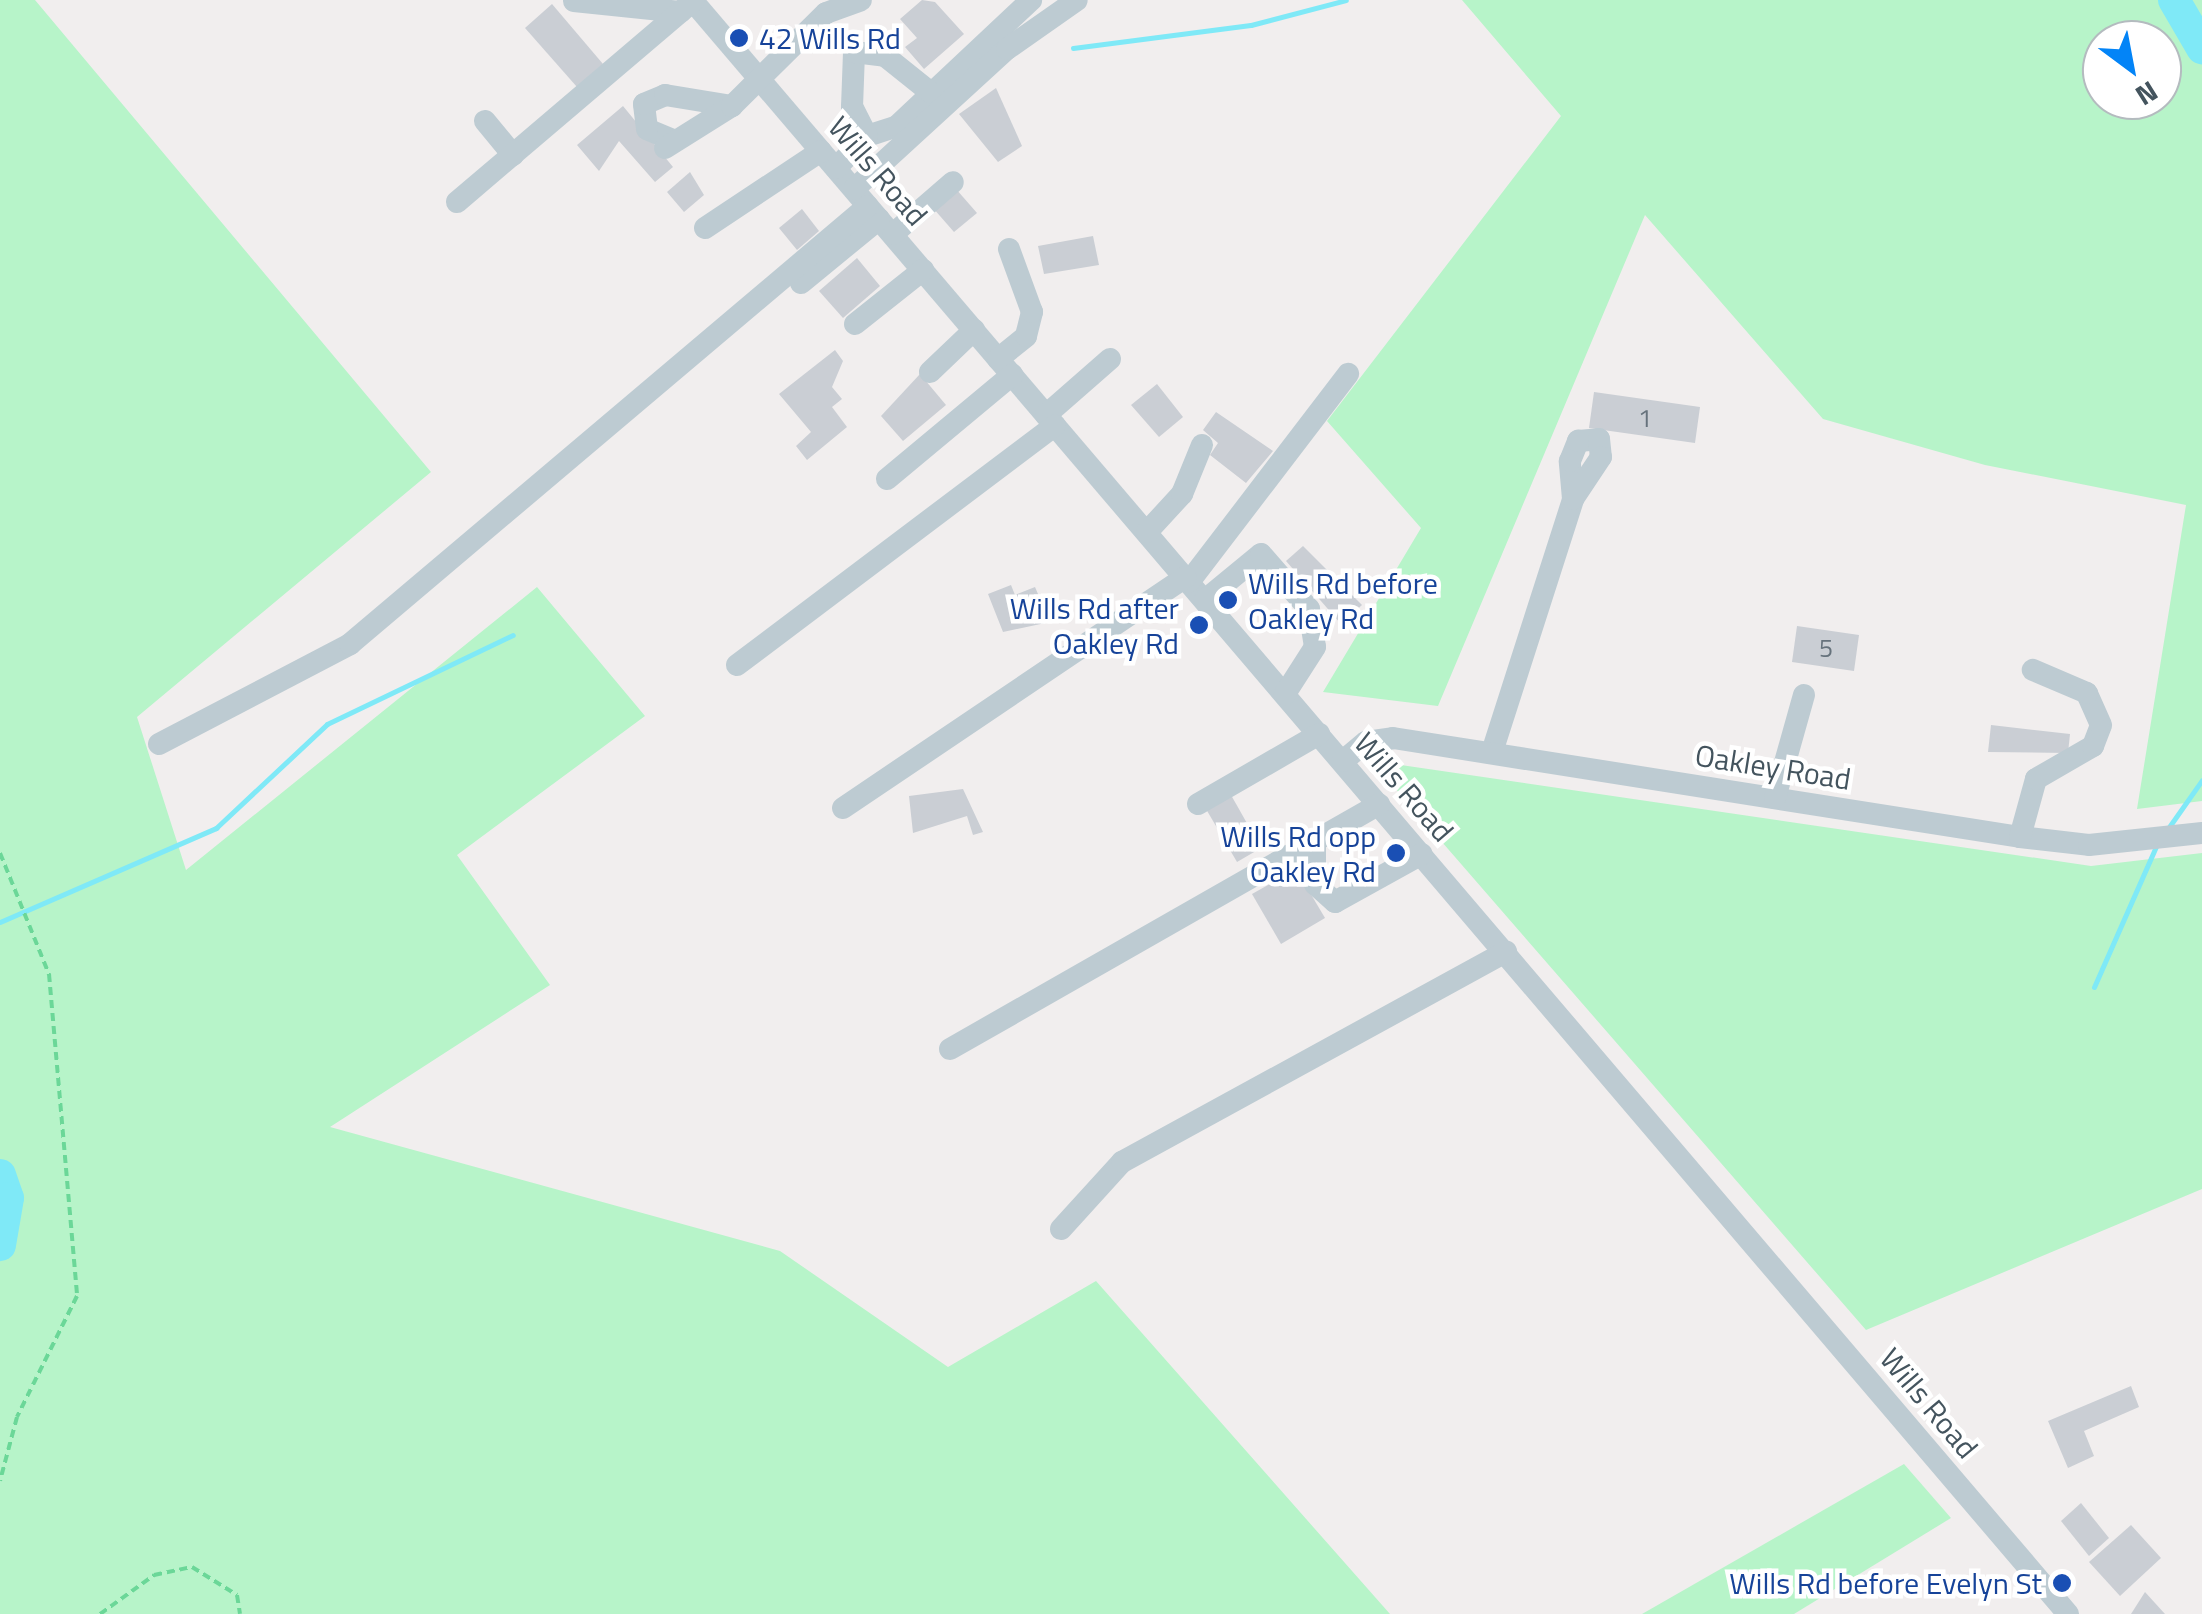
<!DOCTYPE html>
<style>
body{margin:0}
#map{position:relative;width:2202px;height:1614px;overflow:hidden;background:#f1eeee;font-family:"Titillium Web",sans-serif}
div>[style]{position:absolute}
.green>*{inset:0;background:#b7f4c9}
.stream>*{height:5px;margin:-2.5px;padding:0 2.5px;transform-origin:2.5px;border-radius:2.5px;background:#7fe9f7}
.river>*{height:32px;margin:-16px;padding:0 16px;transform-origin:16px;border-radius:16px;background:#7fe9f7}
.building>*{inset:0;background:#caced4}
.path>*{height:4px;margin-top:-2px;transform-origin:0;background:repeating-linear-gradient(90deg,#6bd798 0 8px,transparent 0 13px)}
.minor>*{height:22px;margin:-11px;padding:0 11px;transform-origin:11px;border-radius:11px;background:#bdcbd2}
.dots>*{width:28px;height:28px;translate:-50% -50%;box-sizing:border-box;border:5px solid #fff;border-radius:50%}
span{translate:-50% -50%;white-space:nowrap;text-align:center;line-height:1.15;-webkit-text-stroke:9px #fff;paint-order:stroke}
.number-label{font-size:25px;color:#66727c}
.number-label span{-webkit-text-stroke-width:0}
.transit-label{font-size:30px;color:#164399}
.left{translate:0 -50%;text-align:left}
.right{translate:-100% -50%;text-align:right}
.street-label{font-size:30px;color:#44545e}
.north{position:absolute;left:2082px;top:20px;width:100px;height:100px;box-sizing:border-box;background:#fff;border:2px solid #b4bbbf;border-radius:50%;rotate:148deg;font-size:28px;font-weight:700;line-height:40px;text-align:center;color:#44545e}
.north::after{content:'';display:block;margin:auto;width:35px;height:45px;background:#0384f7;clip-path:polygon(50% 0,100% 100%,50% 72%,0 100%)}
</style>
<div id="map">
<div class="green">
<div style="clip-path:polygon(0 0,35px 0,431px 472px,137px 717px,186px 870px,537px 587px,645px 716px,457px 855px,550px 985px,330px 1127px,780px 1251px,948px 1367px,1096px 1281px,1390px 1614px,0 1614px)"></div>
<div style="clip-path:polygon(evenodd,1462px 0,2202px 0,2202px 801px,2137px 809px,2186px 505px,1985px 465px,1823px 419px,1645px 215px,1438px 706px,1323px 692px,1421px 528px,1327px 421px,1561px 116px,1462px 0,2102px 40px,2162px 40px,2162px 100px,2102px 100px,2102px 40px)"></div>
<div style="clip-path:polygon(1394px 764px,2091px 866px,2202px 853px,2202px 1189px,1866px 1330px,1389px 781px)"></div>
<div style="clip-path:polygon(1904px 1464px,1951px 1518px,1794px 1614px,1642px 1614px)"></div>
</div>
<div class="stream">
<div style="left:1073px;top:48px;width:179px;rotate:-7.4deg"></div>
<div style="left:1251px;top:25px;width:98px;rotate:-14.7deg"></div>
<div style="left:2169px;top:827px;width:57px;rotate:-54.9deg"></div>
<div style="left:0;top:922px;width:236px;rotate:-23.5deg"></div>
<div style="left:216px;top:828px;width:152px;rotate:-43.1deg"></div>
<div style="left:327px;top:724px;width:206px;rotate:-25.6deg"></div>
<div style="left:2094px;top:987px;width:156px;rotate:-66.2deg"></div>
</div>
<div class="river">
<div style="left:2174px;top:0;width:56px;rotate:59.7deg"></div>
<div style="left:0;top:1175px;width:24px;rotate:71deg"></div>
<div style="left:8px;top:1198px;width:48px;rotate:99.7deg"></div>
</div>
<div class="building">
<div style="clip-path:polygon(922px 0,935px 2px,964px 34px,924px 69px,905px 47px,917px 38px,900px 19px)"></div>
<div style="clip-path:polygon(552px 4px,603px 64px,577px 87px,525px 28px)"></div>
<div style="clip-path:polygon(996px 88px,1022px 146px,998px 162px,959px 114px)"></div>
<div style="clip-path:polygon(623px 106px,673px 167px,655px 182px,619px 141px,599px 171px,577px 145px)"></div>
<div style="clip-path:polygon(690px 172px,704px 195px,684px 212px,667px 192px)"></div>
<div style="clip-path:polygon(956px 189px,977px 213px,954px 232px,933px 208px)"></div>
<div style="clip-path:polygon(802px 209px,819px 231px,797px 250px,779px 228px)"></div>
<div style="clip-path:polygon(1093px 236px,1099px 265px,1044px 274px,1038px 246px)"></div>
<div style="clip-path:polygon(857px 258px,880px 286px,843px 318px,819px 291px)"></div>
<div style="clip-path:polygon(835px 350px,843px 361px,832px 387px,842px 399px,832px 407px,847px 427px,807px 460px,796px 446px,811px 432px,779px 394px)"></div>
<div style="clip-path:polygon(920px 374px,946px 405px,903px 441px,881px 416px)"></div>
<div style="clip-path:polygon(1157px 384px,1183px 417px,1159px 437px,1131px 405px)"></div>
<div style="clip-path:polygon(1594px 392px,1700px 407px,1695px 443px,1589px 428px)"></div>
<div style="clip-path:polygon(1216px 412px,1273px 451px,1246px 483px,1210px 455px,1218px 443px,1203px 430px)"></div>
<div style="clip-path:polygon(1303px 546px,1362px 605px,1341px 624px,1286px 561px)"></div>
<div style="clip-path:polygon(1011px 585px,1015px 595px,1035px 587px,1050px 622px,1003px 632px,988px 594px)"></div>
<div style="clip-path:polygon(1797px 626px,1859px 635px,1854px 671px,1792px 662px)"></div>
<div style="clip-path:polygon(1991px 725px,2070px 734px,2068px 753px,1988px 752px)"></div>
<div style="clip-path:polygon(963px 789px,983px 832px,973px 835px,967px 816px,913px 833px,909px 796px)"></div>
<div style="clip-path:polygon(1231px 795px,1261px 848px,1237px 862px,1206px 809px)"></div>
<div style="clip-path:polygon(1296px 869px,1325px 918px,1281px 944px,1252px 894px)"></div>
<div style="clip-path:polygon(2131px 1386px,2139px 1407px,2084px 1431px,2094px 1456px,2068px 1468px,2048px 1421px)"></div>
<div style="clip-path:polygon(2081px 1503px,2109px 1538px,2089px 1556px,2061px 1521px)"></div>
<div style="clip-path:polygon(2131px 1525px,2161px 1558px,2120px 1596px,2089px 1562px)"></div>
<div style="clip-path:polygon(2145px 1592px,2165px 1614px,2131px 1614px)"></div>
</div>
<div class="path">
<div style="left:0;top:853px;width:131px;rotate:68deg"></div>
<div style="left:49px;top:974px;width:323px;rotate:85deg"></div>
<div style="left:77px;top:1296px;width:135px;rotate:116.4deg"></div>
<div style="left:17px;top:1417px;width:66px;rotate:104.9deg"></div>
<div style="left:100px;top:1614px;width:67px;rotate:-35.8deg"></div>
<div style="left:154px;top:1575px;width:39px;rotate:-12deg"></div>
<div style="left:192px;top:1567px;width:53px;rotate:31.9deg"></div>
<div style="left:237px;top:1595px;width:19px;rotate:81deg"></div>
</div>
<div class="minor">
<div style="left:692px;top:0;width:2121px;rotate:49.55deg"></div>
<div style="left:574px;top:1px;width:107px;rotate:5.9deg"></div>
<div style="left:485px;top:121px;width:44px;rotate:50.5deg"></div>
<div style="left:867px;top:136px;width:32px;rotate:-18deg"></div>
<div style="left:897px;top:126px;width:184px;rotate:-43.2deg"></div>
<div style="left:675px;top:141px;width:30px;rotate:-157deg"></div>
<div style="left:647px;top:129px;width:25px;rotate:-97deg"></div>
<div style="left:644px;top:104px;width:23px;rotate:-23deg"></div>
<div style="left:665px;top:95px;width:68px;rotate:9.3deg"></div>
<div style="left:665px;top:148px;width:79px;rotate:-32.1deg"></div>
<div style="left:732px;top:106px;width:132px;rotate:-44.7deg"></div>
<div style="left:826px;top:13px;width:37px;rotate:-20deg"></div>
<div style="left:836px;top:168px;width:45px;rotate:-45.9deg"></div>
<div style="left:867px;top:136px;width:33px;rotate:-117deg"></div>
<div style="left:852px;top:107px;width:55px;rotate:-87.9deg"></div>
<div style="left:854px;top:52px;width:31px;rotate:7deg"></div>
<div style="left:885px;top:56px;width:58px;rotate:38.7deg"></div>
<div style="left:854px;top:189px;width:207px;rotate:-42.5deg"></div>
<div style="left:1007px;top:49px;width:85px;rotate:-35deg"></div>
<div style="left:457px;top:202px;width:310px;rotate:-40.4deg"></div>
<div style="left:705px;top:228px;width:139px;rotate:-33.6deg"></div>
<div style="left:893px;top:234px;width:79px;rotate:-40.9deg"></div>
<div style="left:801px;top:283px;width:101px;rotate:-39.4deg"></div>
<div style="left:855px;top:324px;width:87px;rotate:-38.5deg"></div>
<div style="left:998px;top:359px;width:36px;rotate:-39deg"></div>
<div style="left:1026px;top:336px;width:25px;rotate:-76deg"></div>
<div style="left:1032px;top:312px;width:67px;rotate:-110.1deg"></div>
<div style="left:930px;top:372px;width:61px;rotate:-43.7deg"></div>
<div style="left:1046px;top:415px;width:85px;rotate:-41.2deg"></div>
<div style="left:887px;top:479px;width:163px;rotate:-39.8deg"></div>
<div style="left:1147px;top:532px;width:52px;rotate:-47.4deg"></div>
<div style="left:1182px;top:494px;width:53px;rotate:-67.8deg"></div>
<div style="left:1189px;top:582px;width:262px;rotate:-52.6deg"></div>
<div style="left:1205px;top:600px;width:72px;rotate:-39.4deg"></div>
<div style="left:1261px;top:554px;width:73px;rotate:48.9deg"></div>
<div style="left:1309px;top:609px;width:38px;rotate:81deg"></div>
<div style="left:1315px;top:647px;width:56px;rotate:122.6deg"></div>
<div style="left:737px;top:665px;width:398px;rotate:-37deg"></div>
<div style="left:159px;top:744px;width:216px;rotate:-27.6deg"></div>
<div style="left:350px;top:644px;width:678px;rotate:-40.22deg"></div>
<div style="left:1492px;top:752px;width:266px;rotate:-72.2deg"></div>
<div style="left:1573px;top:499px;width:38px;rotate:-95deg"></div>
<div style="left:1570px;top:461px;width:22px;rotate:-68deg"></div>
<div style="left:1578px;top:441px;width:21px;rotate:-5deg"></div>
<div style="left:1599px;top:439px;width:18px;rotate:84deg"></div>
<div style="left:1601px;top:457px;width:50px;rotate:123.7deg"></div>
<div style="left:1343px;top:761px;width:30px;rotate:-40deg"></div>
<div style="left:1366px;top:742px;width:27px;rotate:-8deg"></div>
<div style="left:1393px;top:738px;width:635px;rotate:8.97deg"></div>
<div style="left:2020px;top:837px;width:69px;rotate:6.6deg"></div>
<div style="left:2089px;top:845px;width:114px;rotate:-6.1deg"></div>
<div style="left:1775px;top:798px;width:107px;rotate:-74.3deg"></div>
<div style="left:1198px;top:804px;width:140px;rotate:-30deg"></div>
<div style="left:843px;top:808px;width:413px;rotate:-34deg"></div>
<div style="left:2020px;top:837px;width:60px;rotate:-74.6deg"></div>
<div style="left:2036px;top:779px;width:66px;rotate:-30.1deg"></div>
<div style="left:2093px;top:746px;width:22px;rotate:-69deg"></div>
<div style="left:2101px;top:725px;width:35px;rotate:-114deg"></div>
<div style="left:2087px;top:693px;width:59px;rotate:-156.9deg"></div>
<div style="left:1315px;top:839px;width:45px;rotate:90deg"></div>
<div style="left:1315px;top:884px;width:27px;rotate:42deg"></div>
<div style="left:1335px;top:902px;width:99px;rotate:-28.9deg"></div>
<div style="left:950px;top:1049px;width:494px;rotate:-29.7deg"></div>
<div style="left:1061px;top:1229px;width:91px;rotate:-47.7deg"></div>
<div style="left:1122px;top:1162px;width:438px;rotate:-28.7deg"></div>
</div>
<div class="dots">
<div style="left:739px;top:38px;background:#1a4fb4"></div>
<div style="left:1228px;top:600px;background:#1a4fb4"></div>
<div style="left:1199px;top:625px;background:#1a4fb4"></div>
<div style="left:1396px;top:853px;background:#1a4fb4"></div>
<div style="left:2062px;top:1583px;background:#1a4fb4"></div>
</div>
<div class="number-label">
<span style="left:1645px;top:418px">1</span>
<span style="left:1826px;top:648px">5</span>
</div>
<div class="transit-label">
<span class="left" style="left:759px;top:38px">42 Wills Rd</span>
<span class="left" style="left:1248px;top:600px">Wills Rd before<br>Oakley Rd</span>
<span class="right" style="left:1179px;top:625px">Wills Rd after<br>Oakley Rd</span>
<span class="right" style="left:1376px;top:853px">Wills Rd opp<br>Oakley Rd</span>
<span class="right" style="left:2042px;top:1583px">Wills Rd before Evelyn St</span>
</div>
<div class="street-label">
<span style="left:878px;top:171px;rotate:49deg">Wills Road</span>
<span style="left:1773px;top:767px;rotate:9deg">Oakley Road</span>
<span style="left:1404px;top:787px;rotate:49deg">Wills Road</span>
<span style="left:1929px;top:1403px;rotate:50deg">Wills Road</span>
</div>
<div class="north">N</div>
</div>
